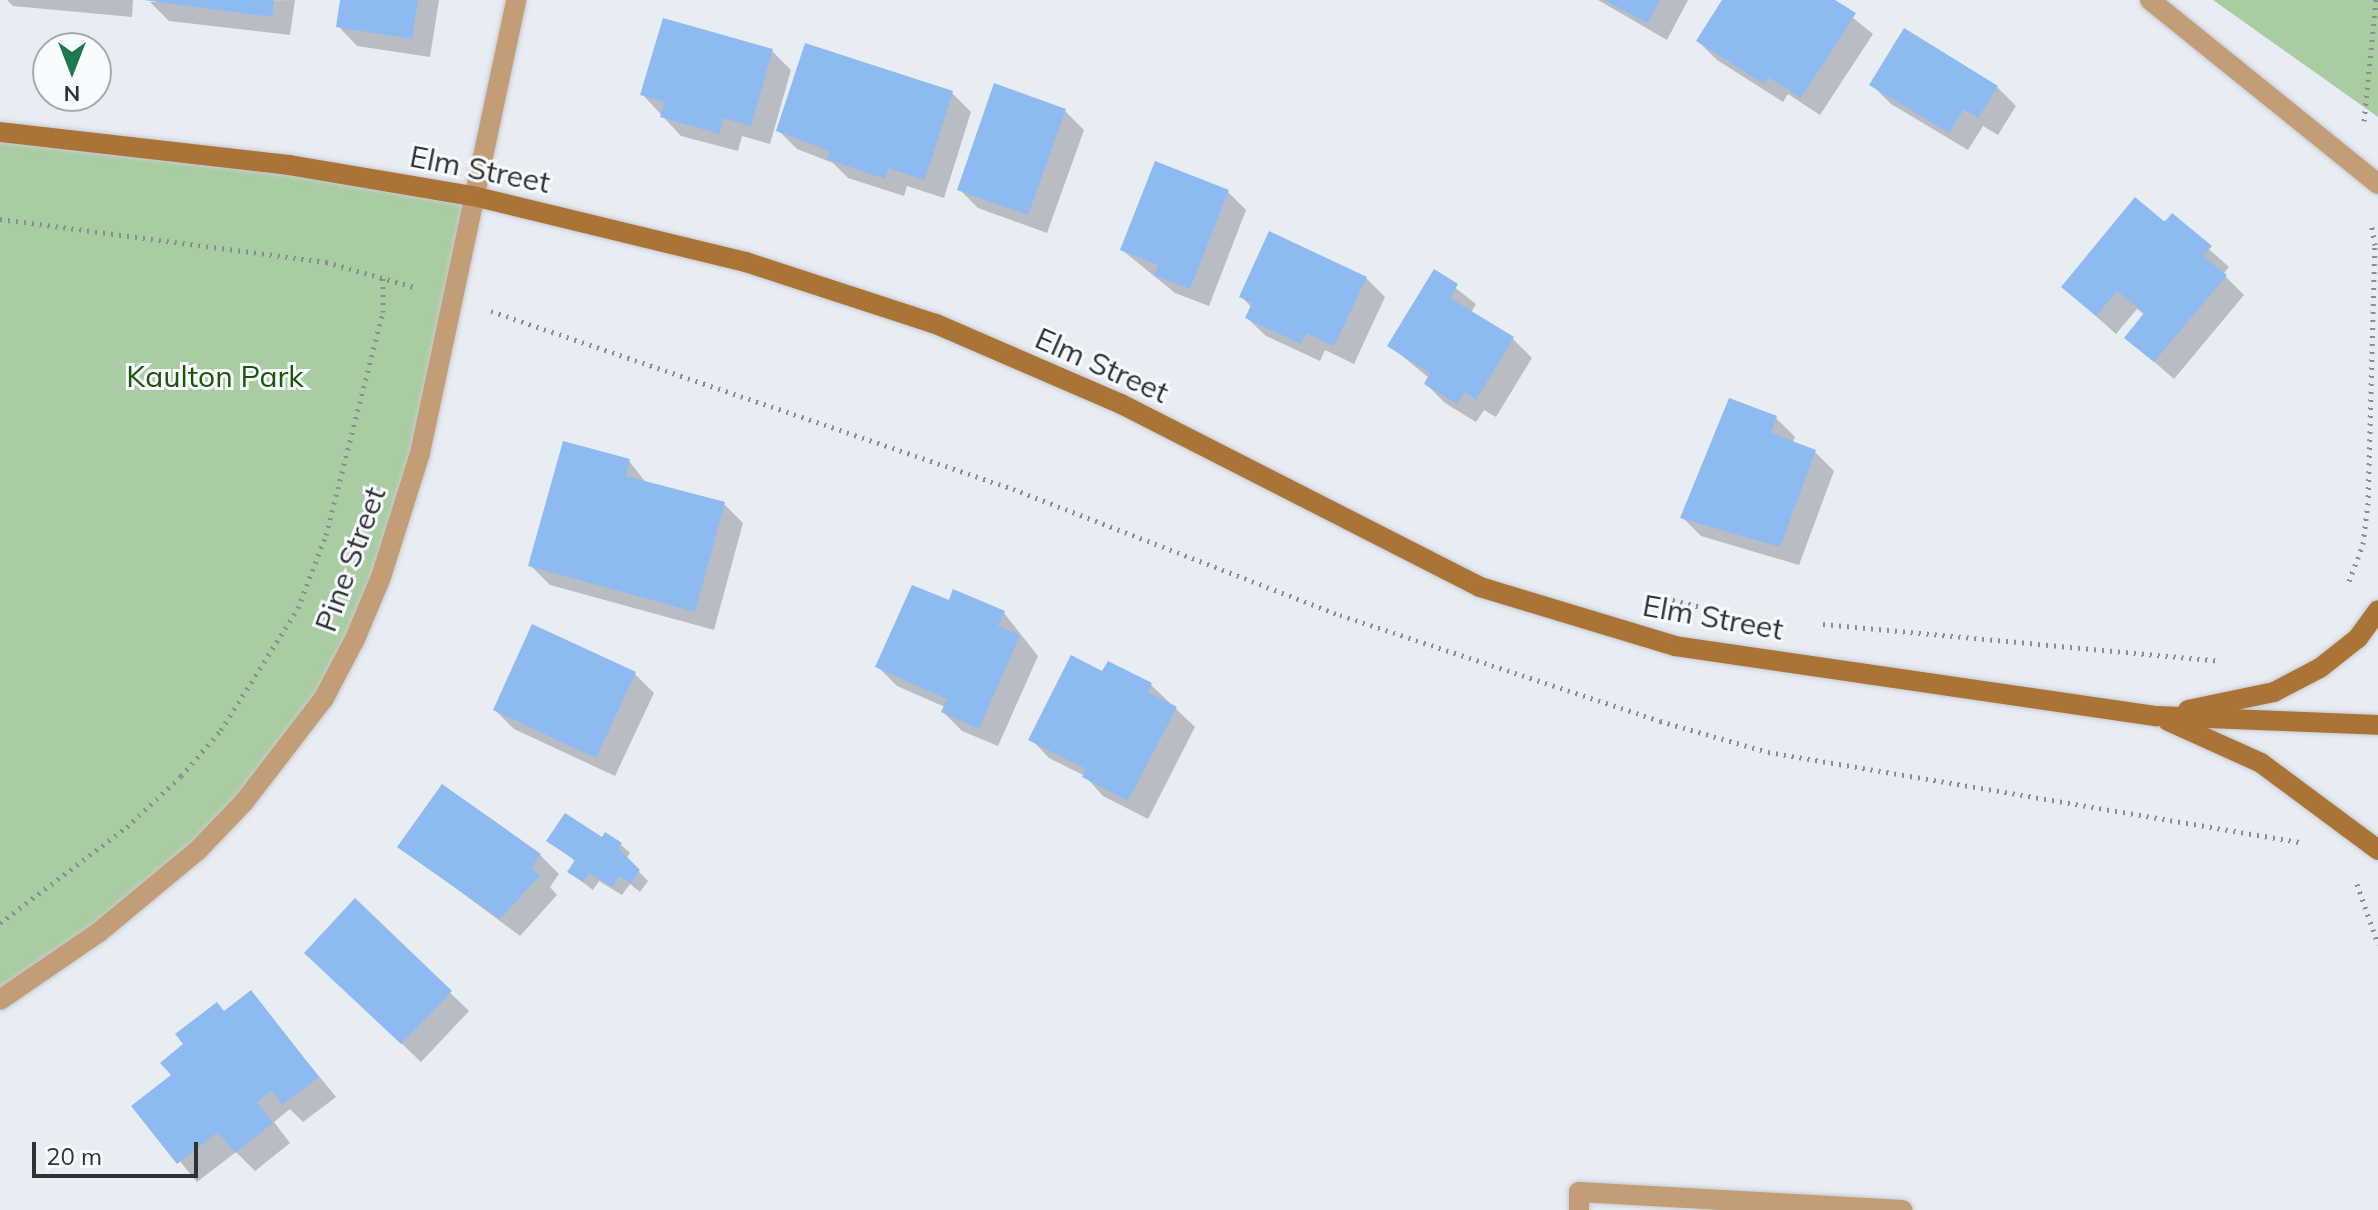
<!DOCTYPE html>
<style>
body{margin:0}
#map{position:relative;width:2378px;height:1210px;overflow:hidden;background:#e8edf4;font-family:Mulish,sans-serif}
div>[style]{position:absolute}
.green>*{inset:0;background:#aacca2}
.shadow>*{inset:0;background:#0003}
.building>*{inset:0;background:#8dbaf0}
.path>*{height:5px;margin-top:-2.5px;transform-origin:0;background:repeating-linear-gradient(90deg,#8a8d92 0 2px,transparent 0 8px)}
.roads{filter:drop-shadow(0 0 2px #c7cbd1) drop-shadow(0 0 2px #c7cbd1)}
.lane>*{height:20px;margin:-10px;padding:0 10px;transform-origin:10px;border-radius:10px;background:#c29d76}
.street>*{height:20px;margin:-10px;padding:0 10px;transform-origin:10px;border-radius:10px;background:#c29d76}
.secondary>*{height:20px;margin:-10px;padding:0 10px;transform-origin:10px;border-radius:10px;background:#aa7437}
span{translate:-50% -50%;white-space:nowrap;text-align:center;line-height:1.15;-webkit-text-stroke:6px #f7fbfe;paint-order:stroke}
.street-label{font-size:30px;color:#2f3134}
.park-label{font-size:30px;color:#1a5508}
.north{position:absolute;left:32px;top:32px;width:80px;height:80px;box-sizing:border-box;background:#f7fbfe;border:2px solid #a7aaad;border-radius:50%;rotate:180deg;font-size:22px;font-weight:700;line-height:32px;text-align:center;color:#2f3134}
.north::after{content:'';display:block;margin:auto;width:28px;height:36px;background:#1e784d;clip-path:polygon(50% 0,100% 100%,50% 72%,0 100%)}
.scale{position:absolute;left:32px;top:1142px;width:166px;height:36px;box-sizing:border-box;border:4px solid #2f3134;border-top:0;padding-left:10px;font-size:24px;line-height:28px;white-space:nowrap;color:#2f3134;-webkit-text-stroke:6px #f7fbfe;paint-order:stroke}
</style>
<div id="map">
<div class="green">
<div style="clip-path:polygon(2213px 0,2378px 0,2378px 117px)"></div>
<div style="clip-path:polygon(0 132px,473px 196px,420px 453px,355px 639px,244px 802px,0 1000px)"></div>
</div>
<div class="shadow">
<div style="clip-path:polygon(7px 0,133px 0,132px 17px,13px 6px)"></div>
<div style="clip-path:polygon(295px 0,290px 35px,169px 21px,150px 2px)"></div>
<div style="clip-path:polygon(342px 0,439px 0,430px 57px,357px 46px,338px 26px)"></div>
<div style="clip-path:polygon(1598px 0,1688px 0,1667px 40px)"></div>
<div style="clip-path:polygon(1724px 0,1831px 0,1873px 34px,1820px 115px,1788px 94px,1783px 102px,1717px 60px,1698px 41px)"></div>
<div style="clip-path:polygon(772px 51px,791px 70px,770px 144px,742px 136px,738px 151px,681px 136px,642px 94px)"></div>
<div style="clip-path:polygon(1872px 85px,1997px 87px,2016px 106px,1998px 135px,1983px 126px,1968px 150px,1891px 104px)"></div>
<div style="clip-path:polygon(952px 93px,971px 112px,944px 198px,907px 186px,904px 196px,848px 178px,833px 163px,797px 149px,778px 130px)"></div>
<div style="clip-path:polygon(1065px 111px,1084px 130px,1047px 233px,978px 208px,959px 189px)"></div>
<div style="clip-path:polygon(1227px 191px,1246px 210px,1209px 306px,1175px 293px,1122px 250px)"></div>
<div style="clip-path:polygon(2172px 216px,2229px 267px,2223px 274px,2244px 295px,2174px 379px,2127px 338px,2145px 315px,2137px 309px,2116px 334px,2063px 287px)"></div>
<div style="clip-path:polygon(1435px 272px,1476px 304px,1471px 313px,1513px 339px,1532px 358px,1496px 417px,1484px 410px,1476px 422px,1445px 403px,1426px 384px,1429px 378px,1390px 346px)"></div>
<div style="clip-path:polygon(1366px 278px,1385px 297px,1354px 364px,1325px 350px,1320px 361px,1266px 336px,1247px 318px,1252px 308px,1241px 296px)"></div>
<div style="clip-path:polygon(1776px 418px,1795px 437px,1792px 444px,1815px 452px,1834px 471px,1799px 565px,1701px 536px,1682px 517px)"></div>
<div style="clip-path:polygon(629px 461px,647px 484px,724px 504px,743px 523px,714px 630px,550px 585px,531px 566px)"></div>
<div style="clip-path:polygon(950px 603px,1004px 613px,1038px 656px,998px 746px,962px 731px,943px 712px,945px 707px,897px 686px,878px 667px)"></div>
<div style="clip-path:polygon(635px 674px,654px 693px,615px 776px,514px 729px,495px 710px)"></div>
<div style="clip-path:polygon(1103px 674px,1151px 685px,1195px 727px,1148px 819px,1103px 796px,1085px 776px,1049px 758px,1031px 739px)"></div>
<div style="clip-path:polygon(549px 840px,620px 844px,630px 853px,626px 859px,648px 881px,640px 892px,630px 884px,622px 895px,599px 881px,593px 890px,569px 872px,576px 862px)"></div>
<div style="clip-path:polygon(400px 847px,540px 855px,559px 874px,550px 887px,557px 895px,520px 936px)"></div>
<div style="clip-path:polygon(355px 901px,469px 1011px,421px 1062px,326px 971px)"></div>
<div style="clip-path:polygon(251px 993px,336px 1097px,303px 1122px,290px 1109px,274px 1122px,290px 1143px,255px 1171px,236px 1152px,197px 1182px,134px 1106px,173px 1076px,225px 1013px)"></div>
</div>
<div class="building">
<div style="clip-path:polygon(144px 0,274px 0,272px 17px)"></div>
<div style="clip-path:polygon(340px 0,418px 0,412px 39px,336px 27px)"></div>
<div style="clip-path:polygon(1605px 0,1660px 0,1647px 23px)"></div>
<div style="clip-path:polygon(1722px 0,1835px 0,1856px 13px,1801px 98px,1768px 77px,1764px 84px,1696px 41px)"></div>
<div style="clip-path:polygon(663px 18px,773px 49px,751px 126px,723px 118px,720px 134px,660px 117px,665px 102px,640px 95px)"></div>
<div style="clip-path:polygon(1904px 28px,1998px 86px,1978px 118px,1964px 109px,1949px 133px,1869px 85px)"></div>
<div style="clip-path:polygon(805px 43px,953px 91px,925px 180px,888px 168px,885px 179px,827px 159px,830px 151px,776px 131px)"></div>
<div style="clip-path:polygon(994px 83px,1066px 109px,1028px 215px,957px 190px)"></div>
<div style="clip-path:polygon(1155px 161px,1229px 190px,1190px 289px,1154px 275px,1158px 265px,1120px 250px)"></div>
<div style="clip-path:polygon(2135px 197px,2165px 222px,2172px 213px,2212px 246px,2203px 256px,2227px 275px,2154px 362px,2124px 338px,2144px 313px,2117px 291px,2096px 316px,2061px 287px)"></div>
<div style="clip-path:polygon(1269px 231px,1367px 277px,1334px 346px,1306px 333px,1301px 344px,1245px 318px,1252px 303px,1239px 297px)"></div>
<div style="clip-path:polygon(1434px 269px,1458px 284px,1450px 298px,1514px 337px,1476px 400px,1465px 392px,1457px 404px,1424px 384px,1430px 373px,1387px 346px)"></div>
<div style="clip-path:polygon(1729px 398px,1777px 416px,1771px 433px,1816px 450px,1780px 547px,1680px 518px)"></div>
<div style="clip-path:polygon(563px 441px,630px 459px,626px 476px,725px 502px,695px 612px,528px 566px)"></div>
<div style="clip-path:polygon(912px 585px,949px 600px,953px 589px,1005px 611px,998px 626px,1020px 635px,979px 729px,941px 712px,947px 699px,875px 667px)"></div>
<div style="clip-path:polygon(532px 624px,636px 672px,596px 758px,493px 710px)"></div>
<div style="clip-path:polygon(1071px 655px,1102px 671px,1108px 661px,1152px 683px,1148px 692px,1177px 707px,1128px 801px,1082px 777px,1086px 769px,1028px 740px)"></div>
<div style="clip-path:polygon(442px 784px,541px 854px,531px 868px,540px 875px,500px 919px,397px 847px)"></div>
<div style="clip-path:polygon(565px 813px,602px 837px,605px 832px,622px 843px,618px 848px,640px 870px,630px 884px,620px 876px,612px 887px,589px 873px,583px 882px,567px 872px,575px 860px,546px 841px)"></div>
<div style="clip-path:polygon(355px 898px,452px 991px,401px 1044px,304px 953px)"></div>
<div style="clip-path:polygon(251px 990px,319px 1077px,282px 1105px,272px 1090px,257px 1102px,273px 1123px,235px 1153px,218px 1132px,177px 1164px,131px 1106px,171px 1075px,160px 1063px,183px 1044px,175px 1034px,217px 1002px,224px 1011px)"></div>
</div>
<div class="path">
<div style="left:2364px;top:121px;width:122px;rotate:-84.3deg"></div>
<div style="left:0;top:219px;width:329px;rotate:7.5deg"></div>
<div style="left:326px;top:262px;width:95px;rotate:15.9deg"></div>
<div style="left:491px;top:311px;width:552px;rotate:18.83deg"></div>
<div style="left:1013px;top:489px;width:350px;rotate:21.1deg"></div>
<div style="left:1340px;top:615px;width:337px;rotate:18.3deg"></div>
<div style="left:1660px;top:721px;width:112px;rotate:16deg"></div>
<div style="left:1768px;top:752px;width:539px;rotate:9.62deg"></div>
<div style="left:2349px;top:581px;width:40px;rotate:-69deg"></div>
<div style="left:2363px;top:544px;width:39px;rotate:-83deg"></div>
<div style="left:2368px;top:505px;width:260px;rotate:-88.5deg"></div>
<div style="left:2375px;top:245px;width:23px;rotate:-100deg"></div>
<div style="left:1665px;top:598px;width:34px;rotate:14deg"></div>
<div style="left:1823px;top:624px;width:398px;rotate:5.3deg"></div>
<div style="left:2357px;top:884px;width:64px;rotate:70.7deg"></div>
<div style="left:0;top:923px;width:159px;rotate:-37.1deg"></div>
<div style="left:127px;top:827px;width:74px;rotate:-43.4deg"></div>
<div style="left:181px;top:776px;width:61px;rotate:-49deg"></div>
<div style="left:221px;top:730px;width:144px;rotate:-57.7deg"></div>
<div style="left:298px;top:608px;width:78px;rotate:-69deg"></div>
<div style="left:326px;top:535px;width:230px;rotate:-75.7deg"></div>
<div style="left:383px;top:312px;width:34px;rotate:-90deg"></div>
</div>
<div class="roads">
<div class="lane">
<div style="left:1579px;top:1210px;width:18px;rotate:-90deg"></div>
<div style="left:1579px;top:1192px;width:324px;rotate:3.2deg"></div>
</div>
<div class="street">
<div style="left:2150px;top:0;width:293px;rotate:38.9deg"></div>
<div style="left:0;top:1000px;width:119px;rotate:-34.4deg"></div>
<div style="left:98px;top:933px;width:130px;rotate:-39.7deg"></div>
<div style="left:198px;top:850px;width:66px;rotate:-46.2deg"></div>
<div style="left:244px;top:802px;width:131px;rotate:-52.4deg"></div>
<div style="left:324px;top:698px;width:67px;rotate:-62.3deg"></div>
<div style="left:355px;top:639px;width:67px;rotate:-67.2deg"></div>
<div style="left:381px;top:577px;width:130px;rotate:-72.5deg"></div>
<div style="left:420px;top:453px;width:463px;rotate:-78deg"></div>
</div>
<div class="secondary">
<div style="left:0;top:132px;width:291px;rotate:6.5deg"></div>
<div style="left:289px;top:165px;width:187px;rotate:9.6deg"></div>
<div style="left:473px;top:196px;width:281px;rotate:13.6deg"></div>
<div style="left:746px;top:262px;width:200px;rotate:18.1deg"></div>
<div style="left:936px;top:324px;width:202px;rotate:23.4deg"></div>
<div style="left:1121px;top:404px;width:403px;rotate:27deg"></div>
<div style="left:1480px;top:587px;width:204px;rotate:16.8deg"></div>
<div style="left:1675px;top:646px;width:487px;rotate:8.3deg"></div>
<div style="left:2157px;top:716px;width:221px;rotate:2.3deg"></div>
<div style="left:2188px;top:710px;width:88px;rotate:-11.8deg"></div>
<div style="left:2274px;top:692px;width:52px;rotate:-27.6deg"></div>
<div style="left:2320px;top:668px;width:48px;rotate:-38.3deg"></div>
<div style="left:2358px;top:638px;width:34px;rotate:-54deg"></div>
<div style="left:2168px;top:721px;width:102px;rotate:24.3deg"></div>
<div style="left:2261px;top:763px;width:146px;rotate:36.6deg"></div>
</div>
</div>
<div class="street-label">
<span style="left:480px;top:169px;rotate:11deg">Elm Street</span>
<span style="left:1102px;top:365px;rotate:24deg">Elm Street</span>
<span style="left:350px;top:559px;rotate:-70deg">Pine Street</span>
<span style="left:1713px;top:617px;rotate:10deg">Elm Street</span>
</div>
<div class="park-label">
<span style="left:215px;top:376px">Kaulton Park</span>
</div>
<div class="north">N</div>
<div class="scale">20 m</div>
</div>
